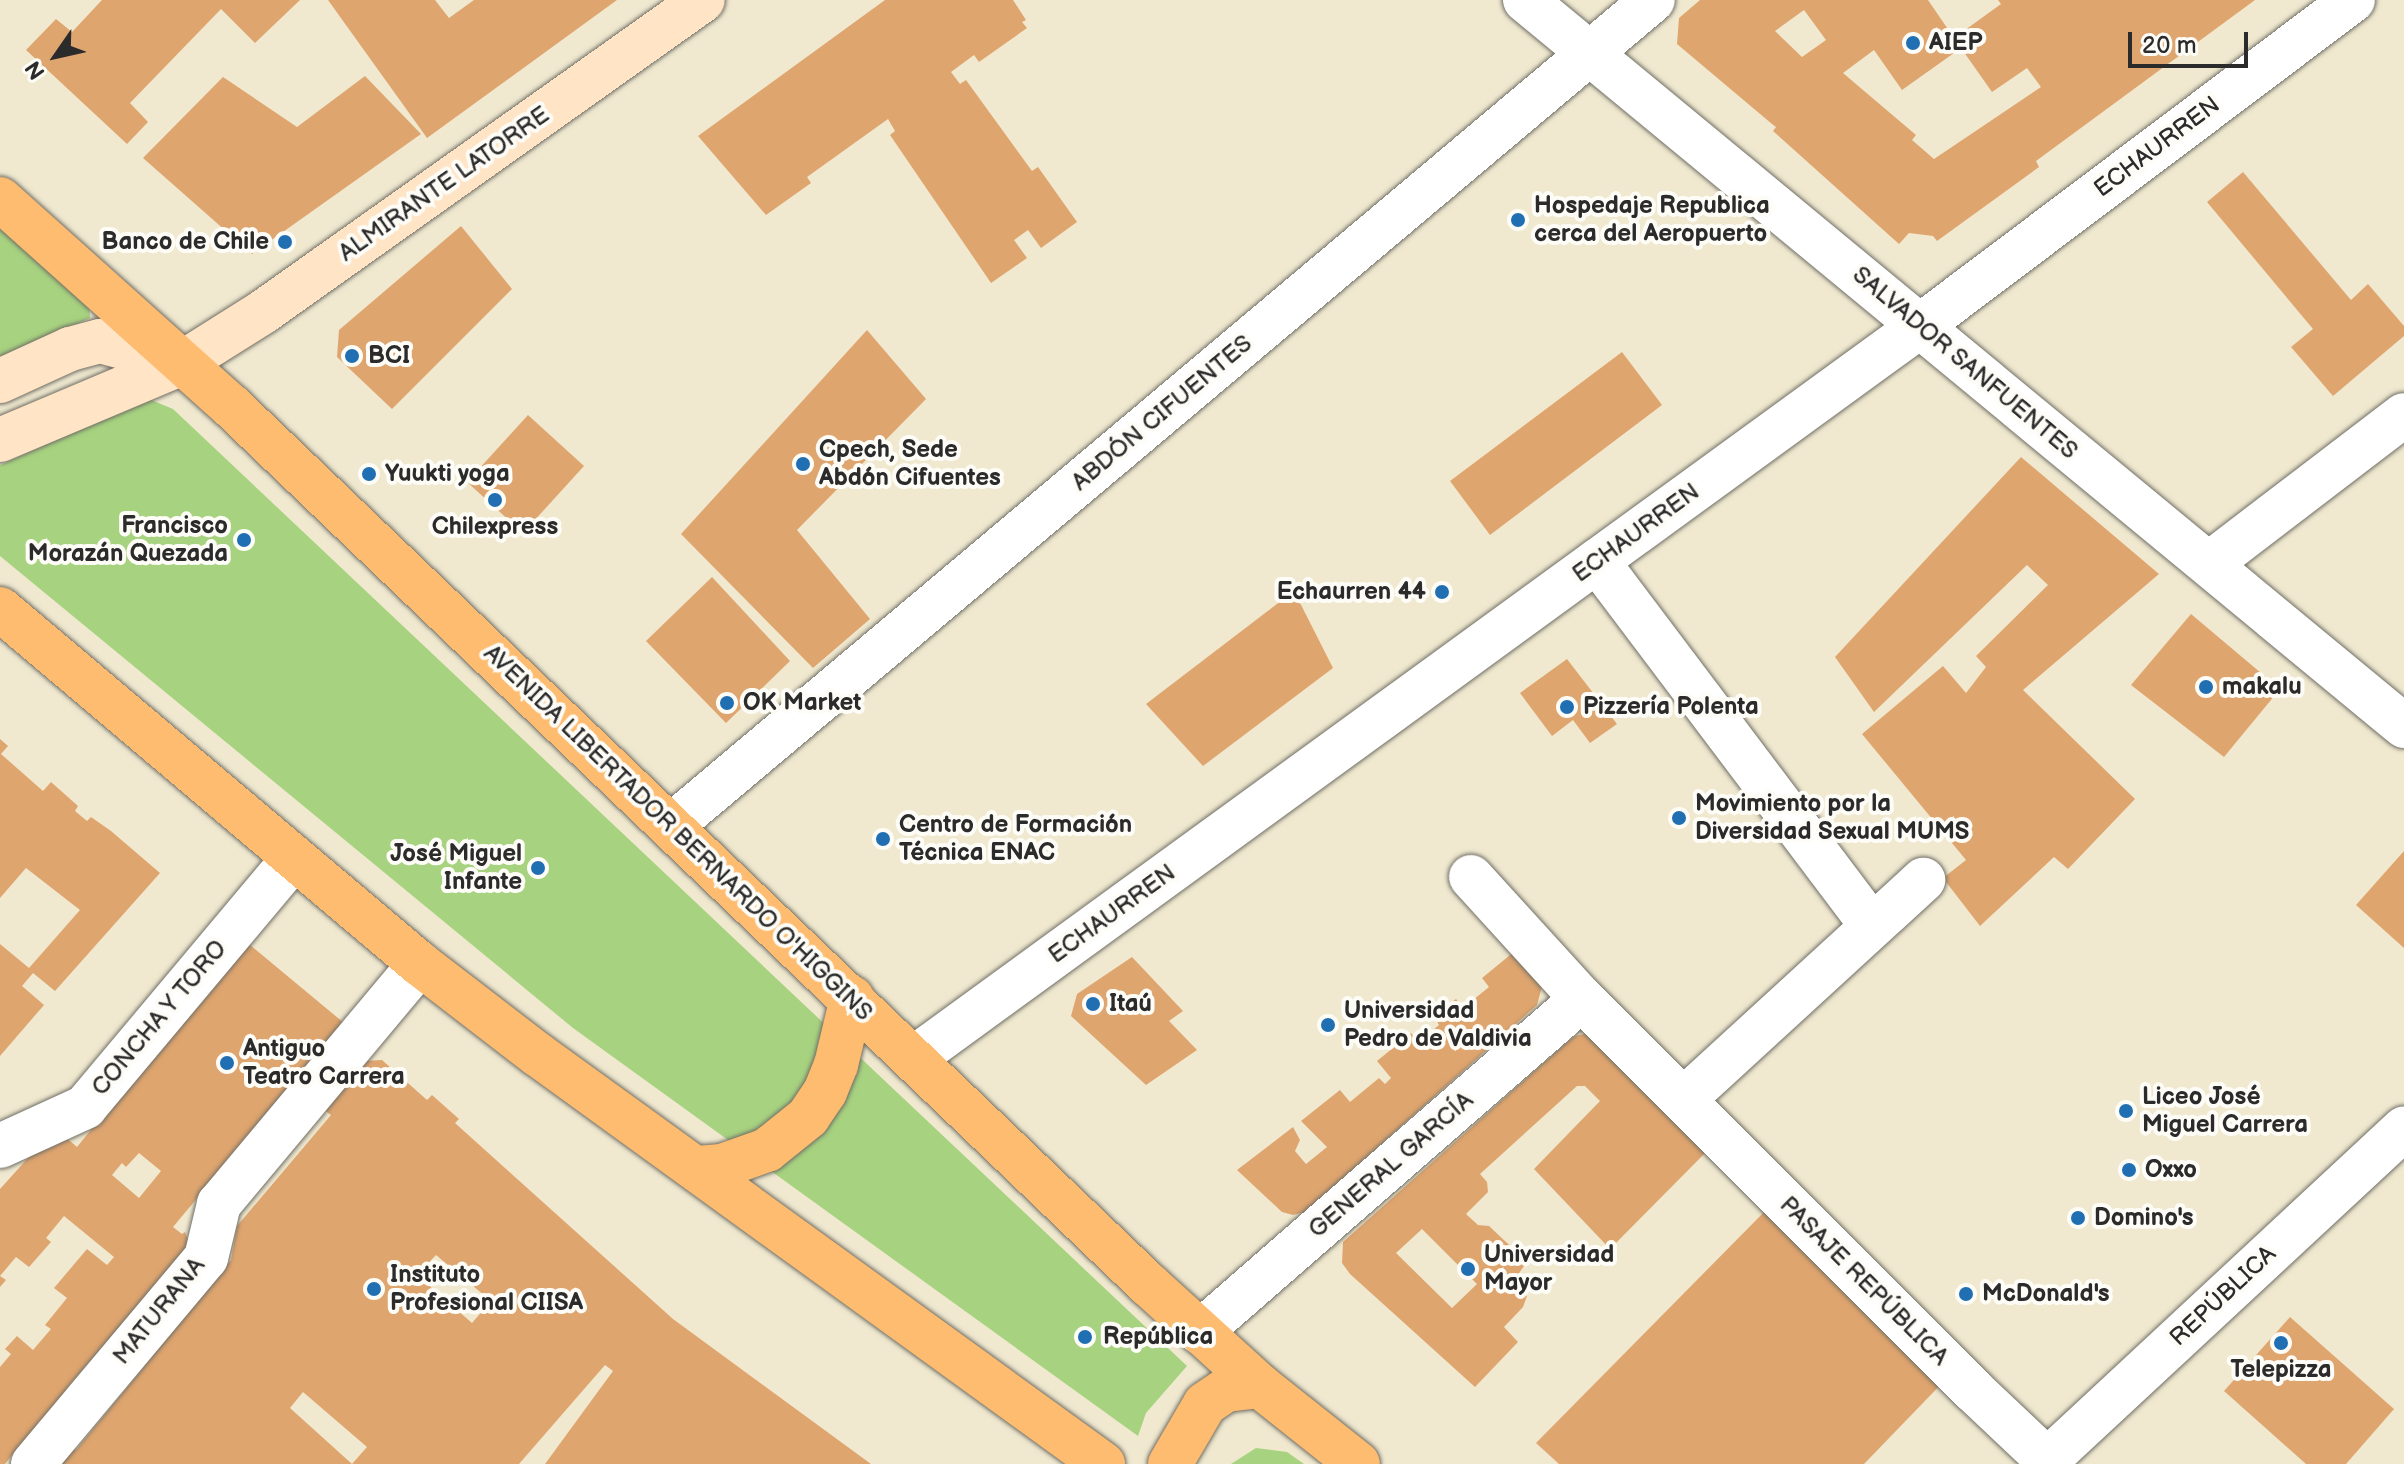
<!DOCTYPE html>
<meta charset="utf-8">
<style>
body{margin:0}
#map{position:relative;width:2404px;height:1464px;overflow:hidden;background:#f0e9d0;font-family:"Balsamiq Sans",sans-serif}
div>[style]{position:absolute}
.green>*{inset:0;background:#a7d380}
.building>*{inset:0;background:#dfa56f}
.roads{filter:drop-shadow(0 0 2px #706e65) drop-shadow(0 0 2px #706e65)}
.street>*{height:44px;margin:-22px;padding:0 22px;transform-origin:22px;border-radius:22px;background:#fff}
.secondary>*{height:44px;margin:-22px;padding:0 22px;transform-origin:22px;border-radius:22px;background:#ffe4c6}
.primary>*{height:44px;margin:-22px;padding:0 22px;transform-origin:22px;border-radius:22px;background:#febc70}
.dots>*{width:22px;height:22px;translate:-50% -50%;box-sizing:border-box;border:4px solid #fdfcf7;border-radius:50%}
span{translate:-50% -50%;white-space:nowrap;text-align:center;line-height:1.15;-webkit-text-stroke:8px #fdfcf7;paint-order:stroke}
.poi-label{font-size:24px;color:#2b2b2b;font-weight:700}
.left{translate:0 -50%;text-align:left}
.right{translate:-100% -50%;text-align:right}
.street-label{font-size:24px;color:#2b2b2b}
.north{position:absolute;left:16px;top:16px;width:80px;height:80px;-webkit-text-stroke:6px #fdfcf7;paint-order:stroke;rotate:236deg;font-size:22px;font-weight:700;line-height:32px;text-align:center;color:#2b2b2b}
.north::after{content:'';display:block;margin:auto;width:28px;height:36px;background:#2b2b2b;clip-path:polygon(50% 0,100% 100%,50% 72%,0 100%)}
.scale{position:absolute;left:2128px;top:32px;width:120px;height:36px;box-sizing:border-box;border:4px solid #2b2b2b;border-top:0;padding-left:10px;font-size:24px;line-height:28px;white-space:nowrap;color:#2b2b2b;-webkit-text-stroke:6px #fdfcf7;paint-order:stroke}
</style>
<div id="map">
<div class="green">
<div style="clip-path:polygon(0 227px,89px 306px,90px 318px,0 358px)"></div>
<div style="clip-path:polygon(149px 399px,173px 409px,1187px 1366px,1146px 1413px,1138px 1436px,573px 1028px,0 556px,0 465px)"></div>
<div style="clip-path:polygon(1256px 1448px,1287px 1452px,1304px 1464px,1231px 1464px)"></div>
</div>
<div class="building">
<div style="clip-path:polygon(102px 0,300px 0,255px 43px,221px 9px,130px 103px,148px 122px,127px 144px,26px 50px,56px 19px,72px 32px)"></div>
<div style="clip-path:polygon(328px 0,435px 0,449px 18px,474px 0,617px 0,427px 138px)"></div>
<div style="clip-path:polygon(885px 0,1013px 0,1026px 20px,1022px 22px,1027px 28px,979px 62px,974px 55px,951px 72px,960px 84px,966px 80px,1032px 171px,1038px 167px,1077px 222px,1041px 248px,1028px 230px,1014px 240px,1027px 258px,991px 283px,890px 135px,895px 131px,888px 119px,807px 177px,811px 183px,766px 215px,698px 136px)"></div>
<div style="clip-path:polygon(evenodd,1700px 0,1928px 0,1954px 38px,2001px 4px,1998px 0,2255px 0,2036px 161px,2039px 167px,1937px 241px,1933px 236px,1909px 233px,1899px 244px,1773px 131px,1776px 127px,1772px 124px,1677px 44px,1679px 18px,1700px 0,1804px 10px,1826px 40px,1802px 57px,1775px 31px,1804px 10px,1700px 0,1961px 48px,1992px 92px,2027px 68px,2041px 87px,1934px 159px,1912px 140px,1916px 135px,1843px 73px,1874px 50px,1902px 90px,1961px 48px)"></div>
<div style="clip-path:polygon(365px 76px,421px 134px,252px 254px,143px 158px,223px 77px,297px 127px)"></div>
<div style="clip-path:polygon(2243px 172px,2351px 300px,2368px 284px,2404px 326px,2404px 336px,2333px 396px,2291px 347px,2313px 329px,2207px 202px)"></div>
<div style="clip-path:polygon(461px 226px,512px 289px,392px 409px,337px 357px,339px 330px)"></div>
<div style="clip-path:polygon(867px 330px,926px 399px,797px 530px,870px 619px,813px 668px,681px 534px)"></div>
<div style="clip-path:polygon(1622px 352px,1662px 405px,1490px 535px,1450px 481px)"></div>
<div style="clip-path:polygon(528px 415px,584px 466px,523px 533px,467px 482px)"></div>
<div style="clip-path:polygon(2021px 457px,2159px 574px,2023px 690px,2135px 799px,2068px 869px,2054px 857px,1980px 926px,1943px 878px,1966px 860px,1862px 734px,1943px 666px,1966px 693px,1986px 667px,1976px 656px,2048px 585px,2027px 565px,1874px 712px,1835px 657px)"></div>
<div style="clip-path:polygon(712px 577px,790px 661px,726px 723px,646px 641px)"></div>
<div style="clip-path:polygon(1294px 591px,1333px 668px,1203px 766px,1146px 704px)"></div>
<div style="clip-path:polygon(2191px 614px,2280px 689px,2224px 757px,2131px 685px)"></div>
<div style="clip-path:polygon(1567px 659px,1617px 724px,1590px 743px,1573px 720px,1552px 736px,1520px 693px)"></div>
<div style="clip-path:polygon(0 739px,8px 746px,1px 754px,43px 791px,51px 782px,78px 806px,75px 811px,87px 821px,91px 817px,111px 831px,160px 873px,55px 991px,33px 973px,22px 986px,44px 1005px,0 1056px,0 944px,29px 968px,80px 910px,26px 868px,0 898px)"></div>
<div style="clip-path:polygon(2404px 851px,2404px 948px,2356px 905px)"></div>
<div style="clip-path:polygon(evenodd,244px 940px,344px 1023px,173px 1227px,182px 1234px,185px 1232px,190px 1245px,67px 1388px,60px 1401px,58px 1400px,43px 1421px,41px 1419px,16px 1457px,13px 1454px,5px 1464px,0 1464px,0 1367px,11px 1354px,5px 1349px,17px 1336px,33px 1350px,51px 1329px,45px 1325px,67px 1298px,54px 1288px,87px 1249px,107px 1265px,114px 1257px,64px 1216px,46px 1238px,51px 1242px,29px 1267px,16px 1257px,0 1276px,6px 1280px,0 1287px,0 1189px,46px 1138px,63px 1135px,77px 1147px,244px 940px,139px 1153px,161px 1171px,139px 1198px,112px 1175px,122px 1163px,126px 1167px,139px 1153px)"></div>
<div style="clip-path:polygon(1515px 951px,1543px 983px,1537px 1005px,1305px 1212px,1293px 1215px,1282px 1212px,1237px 1170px,1293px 1127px,1300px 1140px,1295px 1151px,1306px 1164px,1327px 1147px,1301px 1121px,1340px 1090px,1350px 1102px,1379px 1078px,1385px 1084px,1391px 1078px,1377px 1061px,1411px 1033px,1419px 1042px,1439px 1025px,1434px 1016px,1456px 999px,1463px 1008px,1489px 987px,1482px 978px)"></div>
<div style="clip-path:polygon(1132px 957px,1183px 1011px,1169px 1021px,1197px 1050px,1146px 1085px,1071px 1016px,1077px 994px)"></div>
<div style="clip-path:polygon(evenodd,1593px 1032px,1714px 1144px,1610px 1249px,1534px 1169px,1600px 1101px,1585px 1086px,1577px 1086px,1480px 1174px,1487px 1182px,1488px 1192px,1466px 1214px,1478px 1225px,1489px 1226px,1522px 1257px,1524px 1266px,1515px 1279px,1527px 1296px,1523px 1307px,1504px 1327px,1518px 1342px,1475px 1387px,1350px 1274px,1342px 1263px,1343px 1242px,1566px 1043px,1575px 1036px,1593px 1032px,1422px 1229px,1477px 1284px,1452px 1308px,1396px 1253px,1422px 1229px)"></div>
<div style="clip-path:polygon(evenodd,382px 1060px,427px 1100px,432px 1095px,459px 1119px,455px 1123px,673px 1319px,871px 1464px,545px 1464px,613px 1371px,605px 1365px,519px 1464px,352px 1464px,367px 1447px,303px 1392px,290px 1408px,352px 1464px,58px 1464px,73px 1447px,76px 1450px,231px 1260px,237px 1226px,331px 1115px,323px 1109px,364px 1061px,382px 1060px,436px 1255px,491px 1301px,472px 1323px,417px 1275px,436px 1255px)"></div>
<div style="clip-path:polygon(1774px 1202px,1950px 1375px,1864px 1464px,1559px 1464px,1536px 1443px)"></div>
<div style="clip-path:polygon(2290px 1317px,2394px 1409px,2346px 1464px,2306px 1464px,2224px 1391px)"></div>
</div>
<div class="roads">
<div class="street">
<div style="left:1525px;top:0;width:1140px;rotate:39.55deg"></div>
<div style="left:1597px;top:561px;width:457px;rotate:53deg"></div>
<div style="left:2209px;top:564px;width:245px;rotate:-37.4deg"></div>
<div style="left:671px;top:826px;width:1283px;rotate:-40.07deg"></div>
<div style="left:1471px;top:877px;width:165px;rotate:47.7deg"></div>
<div style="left:1582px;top:999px;width:553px;rotate:45deg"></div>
<div style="left:1973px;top:1390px;width:102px;rotate:43.4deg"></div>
<div style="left:914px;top:1058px;width:1244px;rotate:-36.04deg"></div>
<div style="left:1920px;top:326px;width:542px;rotate:-36.98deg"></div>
<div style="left:1683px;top:1100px;width:326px;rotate:-42.5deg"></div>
<div style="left:0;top:1146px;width:94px;rotate:-24.6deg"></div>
<div style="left:85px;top:1107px;width:325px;rotate:-50deg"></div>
<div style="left:1200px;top:1332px;width:507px;rotate:-41.08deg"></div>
<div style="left:33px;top:1464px;width:269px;rotate:-50deg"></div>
<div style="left:206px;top:1258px;width:56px;rotate:-76.5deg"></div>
<div style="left:219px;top:1204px;width:313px;rotate:-50.1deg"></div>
<div style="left:2043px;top:1464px;width:493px;rotate:-42.9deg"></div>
</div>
<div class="secondary">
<div style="left:0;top:381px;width:77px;rotate:-24.6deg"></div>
<div style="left:70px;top:349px;width:31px;rotate:-15deg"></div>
<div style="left:100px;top:341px;width:85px;rotate:15deg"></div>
<div style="left:0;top:440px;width:198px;rotate:-22.9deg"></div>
<div style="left:182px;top:363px;width:96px;rotate:-32.2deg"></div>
<div style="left:263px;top:312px;width:539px;rotate:-35.34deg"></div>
</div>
<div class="primary">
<div style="left:0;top:199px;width:310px;rotate:41.9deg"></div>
<div style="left:231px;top:406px;width:1270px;rotate:43.76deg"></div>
<div style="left:1148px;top:1284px;width:151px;rotate:42.3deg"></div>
<div style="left:1260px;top:1386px;width:125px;rotate:38.5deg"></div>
<div style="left:0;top:609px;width:550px;rotate:40.21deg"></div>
<div style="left:420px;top:964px;width:148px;rotate:37.6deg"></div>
<div style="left:537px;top:1054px;width:699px;rotate:35.92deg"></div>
<div style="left:698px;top:1168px;width:24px;rotate:-5deg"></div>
<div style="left:722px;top:1166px;width:48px;rotate:-19.6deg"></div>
<div style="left:767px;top:1150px;width:53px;rotate:-38.8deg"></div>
<div style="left:808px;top:1117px;width:30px;rotate:-56deg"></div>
<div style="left:825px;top:1092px;width:29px;rotate:-68deg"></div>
<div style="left:836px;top:1065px;width:69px;rotate:-76.6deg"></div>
<div style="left:1170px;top:1464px;width:69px;rotate:-59.7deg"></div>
<div style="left:1205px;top:1404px;width:25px;rotate:-34deg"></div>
<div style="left:1226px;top:1390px;width:34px;rotate:-7deg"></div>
</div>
</div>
<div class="dots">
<div style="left:1913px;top:43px;background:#1f6fb2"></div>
<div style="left:1518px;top:220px;background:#1f6fb2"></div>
<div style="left:285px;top:242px;background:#1f6fb2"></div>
<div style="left:352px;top:356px;background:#1f6fb2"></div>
<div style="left:803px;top:464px;background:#1f6fb2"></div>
<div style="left:369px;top:474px;background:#1f6fb2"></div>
<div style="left:495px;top:500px;background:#1f6fb2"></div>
<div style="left:244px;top:540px;background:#1f6fb2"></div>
<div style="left:1442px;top:592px;background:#1f6fb2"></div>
<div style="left:2206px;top:687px;background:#1f6fb2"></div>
<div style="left:727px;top:703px;background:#1f6fb2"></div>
<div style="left:1567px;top:707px;background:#1f6fb2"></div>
<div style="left:1679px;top:818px;background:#1f6fb2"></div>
<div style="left:883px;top:839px;background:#1f6fb2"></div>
<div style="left:538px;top:868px;background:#1f6fb2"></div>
<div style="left:1093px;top:1004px;background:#1f6fb2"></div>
<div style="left:1328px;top:1025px;background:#1f6fb2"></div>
<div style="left:227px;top:1063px;background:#1f6fb2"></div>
<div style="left:2126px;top:1111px;background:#1f6fb2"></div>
<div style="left:2129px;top:1170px;background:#1f6fb2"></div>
<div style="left:2078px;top:1218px;background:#1f6fb2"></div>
<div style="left:1468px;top:1269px;background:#1f6fb2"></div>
<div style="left:374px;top:1289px;background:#1f6fb2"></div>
<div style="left:1966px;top:1294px;background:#1f6fb2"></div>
<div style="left:1085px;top:1337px;background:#1f6fb2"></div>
<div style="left:2281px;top:1343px;background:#1f6fb2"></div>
</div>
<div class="poi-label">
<span class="left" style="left:1929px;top:43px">AIEP</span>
<span class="left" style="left:1534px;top:220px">Hospedaje Republica<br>cerca del Aeropuerto</span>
<span class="right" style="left:269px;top:242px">Banco de Chile</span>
<span class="left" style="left:368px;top:356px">BCI</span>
<span class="left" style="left:819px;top:464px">Cpech, Sede<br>Abdón Cifuentes</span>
<span class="left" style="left:385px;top:474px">Yuukti yoga</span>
<span class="right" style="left:228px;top:540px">Francisco<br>Morazán Quezada</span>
<span style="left:495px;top:527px">Chilexpress</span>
<span class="right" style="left:1426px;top:592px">Echaurren 44</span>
<span class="left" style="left:2222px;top:687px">makalu</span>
<span class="left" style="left:743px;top:703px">OK Market</span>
<span class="left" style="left:1583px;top:707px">Pizzería Polenta</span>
<span class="left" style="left:1695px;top:818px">Movimiento por la<br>Diversidad Sexual MUMS</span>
<span class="left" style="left:899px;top:839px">Centro de Formación<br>Técnica ENAC</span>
<span class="right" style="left:522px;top:868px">José Miguel<br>Infante</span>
<span class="left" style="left:1109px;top:1004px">Itaú</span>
<span class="left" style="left:1344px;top:1025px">Universidad<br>Pedro de Valdivia</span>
<span class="left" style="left:243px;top:1063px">Antiguo<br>Teatro Carrera</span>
<span class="left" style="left:2142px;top:1111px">Liceo José<br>Miguel Carrera</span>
<span class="left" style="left:2145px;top:1170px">Oxxo</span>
<span class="left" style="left:2094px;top:1218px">Domino's</span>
<span class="left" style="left:1484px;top:1269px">Universidad<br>Mayor</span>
<span class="left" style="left:390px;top:1289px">Instituto<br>Profesional CIISA</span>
<span class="left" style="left:1982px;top:1294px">McDonald's</span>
<span class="left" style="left:1103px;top:1337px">República</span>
<span style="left:2281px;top:1370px">Telepizza</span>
</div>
<div class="street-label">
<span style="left:2157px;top:147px;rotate:-37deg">ECHAURREN</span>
<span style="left:444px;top:184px;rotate:-35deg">ALMIRANTE LATORRE</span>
<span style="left:1965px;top:363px;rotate:40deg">SALVADOR SANFUENTES</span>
<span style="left:1162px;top:413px;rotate:-40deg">ABDÓN CIFUENTES</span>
<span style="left:1636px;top:533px;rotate:-36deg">ECHAURREN</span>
<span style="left:678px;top:833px;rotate:44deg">AVENIDA LIBERTADOR BERNARDO O'HIGGINS</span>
<span style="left:1112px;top:914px;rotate:-36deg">ECHAURREN</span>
<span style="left:159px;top:1018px;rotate:-50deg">CONCHA Y TORO</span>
<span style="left:1391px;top:1165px;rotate:-41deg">GENERAL GARCÍA</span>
<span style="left:1864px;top:1281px;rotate:45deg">PASAJE REPÚBLICA</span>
<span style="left:2223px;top:1296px;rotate:-43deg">REPÚBLICA</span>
<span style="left:159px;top:1311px;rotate:-51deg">MATURANA</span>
</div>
<div class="north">N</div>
<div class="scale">20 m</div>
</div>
